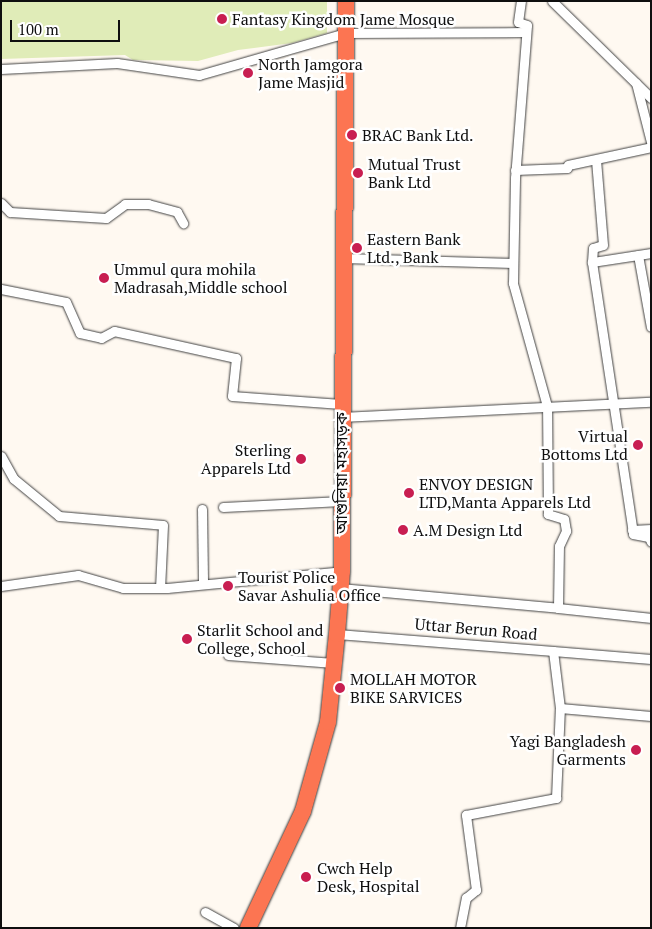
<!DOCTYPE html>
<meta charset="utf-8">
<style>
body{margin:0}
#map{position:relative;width:652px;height:929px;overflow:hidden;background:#fff9f1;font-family:"PT Serif","Noto Sans Bengali",serif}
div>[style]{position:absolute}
.green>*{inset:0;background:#e0ecb8}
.roads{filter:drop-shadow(0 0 1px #424242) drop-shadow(0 0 1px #424242)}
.street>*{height:9px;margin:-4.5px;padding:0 4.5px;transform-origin:4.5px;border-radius:4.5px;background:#fff}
.highway>*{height:16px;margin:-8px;padding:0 8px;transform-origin:8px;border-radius:8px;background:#fc7552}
.dots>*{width:14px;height:14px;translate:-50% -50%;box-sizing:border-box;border:2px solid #fff;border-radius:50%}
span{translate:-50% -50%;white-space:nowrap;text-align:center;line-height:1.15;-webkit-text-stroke:5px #fff;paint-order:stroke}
.poi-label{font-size:16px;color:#0f0f0f}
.left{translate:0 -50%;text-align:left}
.right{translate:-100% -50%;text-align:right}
.street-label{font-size:16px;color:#0f0f0f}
.frame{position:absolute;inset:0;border:2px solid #0f0f0f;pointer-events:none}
.scale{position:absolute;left:10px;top:20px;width:110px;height:22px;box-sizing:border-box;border:2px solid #0f0f0f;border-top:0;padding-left:6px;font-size:15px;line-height:18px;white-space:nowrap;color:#0f0f0f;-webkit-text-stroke:4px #fff;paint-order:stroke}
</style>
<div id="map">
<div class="green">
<div style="clip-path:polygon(1px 1px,327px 1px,327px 33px,292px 43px,238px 50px,198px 61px,133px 60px,125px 55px,1px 59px)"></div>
</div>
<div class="roads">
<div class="street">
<div style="left:552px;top:1px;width:139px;rotate:44.4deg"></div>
<div style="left:1px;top:69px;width:116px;rotate:-3deg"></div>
<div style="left:117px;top:63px;width:83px;rotate:8.3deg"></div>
<div style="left:199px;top:75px;width:152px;rotate:-16deg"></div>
<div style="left:345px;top:33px;width:180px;rotate:-0.3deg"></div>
<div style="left:636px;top:83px;width:61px;rotate:75.7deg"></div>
<div style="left:515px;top:170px;width:52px;rotate:-2.2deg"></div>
<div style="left:567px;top:168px;width:3px;rotate:-72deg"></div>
<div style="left:568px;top:165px;width:85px;rotate:-12.2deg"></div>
<div style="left:1px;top:203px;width:13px;rotate:45deg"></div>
<div style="left:10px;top:212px;width:96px;rotate:3.6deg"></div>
<div style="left:106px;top:218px;width:24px;rotate:-36deg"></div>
<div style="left:125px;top:204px;width:23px"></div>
<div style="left:148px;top:204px;width:30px;rotate:15deg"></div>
<div style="left:177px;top:212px;width:13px;rotate:61deg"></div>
<div style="left:651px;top:253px;width:60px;rotate:171.3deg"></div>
<div style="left:592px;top:262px;width:275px;rotate:81.4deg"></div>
<div style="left:633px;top:534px;width:16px;rotate:11deg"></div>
<div style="left:649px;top:537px;width:5px;rotate:68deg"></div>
<div style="left:638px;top:255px;width:73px;rotate:79.8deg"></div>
<div style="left:343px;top:258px;width:170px;rotate:1.7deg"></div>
<div style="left:592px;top:262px;width:14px;rotate:-86deg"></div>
<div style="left:593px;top:248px;width:10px;rotate:-17deg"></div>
<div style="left:603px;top:245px;width:85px;rotate:-94.7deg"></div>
<div style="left:1px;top:289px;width:66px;rotate:11.3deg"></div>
<div style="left:66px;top:302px;width:34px;rotate:66deg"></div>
<div style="left:80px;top:333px;width:22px;rotate:13deg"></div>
<div style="left:101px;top:338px;width:15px;rotate:-28deg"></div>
<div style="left:114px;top:331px;width:125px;rotate:12.5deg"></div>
<div style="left:236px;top:358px;width:38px;rotate:96deg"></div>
<div style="left:232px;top:396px;width:109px;rotate:4.2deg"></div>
<div style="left:341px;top:417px;width:310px;rotate:-2.8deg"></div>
<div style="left:1px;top:456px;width:26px;rotate:61deg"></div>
<div style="left:14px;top:479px;width:58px;rotate:39.4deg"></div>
<div style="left:59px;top:516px;width:104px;rotate:4.9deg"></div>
<div style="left:163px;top:525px;width:63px;rotate:92.7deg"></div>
<div style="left:223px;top:507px;width:119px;rotate:-2.9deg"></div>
<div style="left:202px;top:509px;width:75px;rotate:89.2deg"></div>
<div style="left:632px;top:530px;width:19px;rotate:-3deg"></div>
<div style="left:1px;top:586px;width:78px;rotate:-8.1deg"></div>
<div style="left:78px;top:575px;width:47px;rotate:16.1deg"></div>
<div style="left:123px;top:588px;width:44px"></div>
<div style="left:167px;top:588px;width:176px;rotate:-5.5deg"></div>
<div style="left:340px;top:588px;width:219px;rotate:5.2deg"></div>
<div style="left:558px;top:608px;width:62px;rotate:-89.1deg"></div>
<div style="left:559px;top:546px;width:17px;rotate:-65deg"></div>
<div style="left:566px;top:531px;width:12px;rotate:-99deg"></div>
<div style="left:564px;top:519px;width:17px;rotate:-163deg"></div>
<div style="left:548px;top:514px;width:108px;rotate:-90.5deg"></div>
<div style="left:547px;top:406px;width:128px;rotate:-105.5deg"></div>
<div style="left:513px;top:283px;width:105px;rotate:-88.9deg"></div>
<div style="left:515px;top:178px;width:153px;rotate:-85.5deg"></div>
<div style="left:527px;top:25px;width:9px;rotate:-162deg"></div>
<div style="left:518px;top:22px;width:21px;rotate:-82deg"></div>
<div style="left:558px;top:608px;width:94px;rotate:6.1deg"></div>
<div style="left:337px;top:634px;width:217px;rotate:4.5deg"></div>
<div style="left:553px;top:651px;width:57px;rotate:83deg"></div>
<div style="left:560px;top:708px;width:91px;rotate:5deg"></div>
<div style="left:553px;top:651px;width:98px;rotate:4.7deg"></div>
<div style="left:228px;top:655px;width:106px;rotate:4.3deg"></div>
<div style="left:205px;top:912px;width:33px;rotate:29deg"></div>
<div style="left:460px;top:928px;width:31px;rotate:-79deg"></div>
<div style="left:466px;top:898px;width:13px;rotate:-39deg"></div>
<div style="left:476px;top:890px;width:76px;rotate:-97.6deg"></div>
<div style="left:466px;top:815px;width:92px;rotate:-10.7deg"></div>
<div style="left:556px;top:798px;width:90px;rotate:-87.5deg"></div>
</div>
<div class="highway">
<div style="left:248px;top:928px;width:129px;rotate:-64.8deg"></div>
<div style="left:303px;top:811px;width:92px;rotate:-74.3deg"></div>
<div style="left:328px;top:722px;width:88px;rotate:-84.2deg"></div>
<div style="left:337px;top:634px;width:63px;rotate:-85.5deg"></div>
<div style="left:342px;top:571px;width:570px;rotate:-89.6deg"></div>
</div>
</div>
<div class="dots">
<div style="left:222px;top:19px;background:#c81e51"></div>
<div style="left:248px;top:73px;background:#c81e51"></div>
<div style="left:352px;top:135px;background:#c81e51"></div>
<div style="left:358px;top:173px;background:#c81e51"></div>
<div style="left:357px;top:248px;background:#c81e51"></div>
<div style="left:104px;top:278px;background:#c81e51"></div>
<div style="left:638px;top:445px;background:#c81e51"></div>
<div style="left:301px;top:459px;background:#c81e51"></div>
<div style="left:409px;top:493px;background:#c81e51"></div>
<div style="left:403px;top:530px;background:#c81e51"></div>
<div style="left:228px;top:586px;background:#c81e51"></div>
<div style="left:187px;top:639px;background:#c81e51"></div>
<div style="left:340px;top:688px;background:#c81e51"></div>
<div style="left:636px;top:750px;background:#c81e51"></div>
<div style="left:306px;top:877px;background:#c81e51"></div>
</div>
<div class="poi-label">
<span class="left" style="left:232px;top:19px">Fantasy Kingdom Jame Mosque</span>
<span class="left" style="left:258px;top:73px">North Jamgora<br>Jame Masjid</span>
<span class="left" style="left:362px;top:135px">BRAC Bank Ltd.</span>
<span class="left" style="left:368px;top:173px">Mutual Trust<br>Bank Ltd</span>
<span class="left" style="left:367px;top:248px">Eastern Bank<br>Ltd., Bank</span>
<span class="left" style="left:114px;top:278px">Ummul qura mohila<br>Madrasah,Middle school</span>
<span class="right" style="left:628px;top:445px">Virtual<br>Bottoms Ltd</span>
<span class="right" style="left:291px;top:459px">Sterling<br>Apparels Ltd</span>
<span class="left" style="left:419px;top:493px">ENVOY DESIGN<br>LTD,Manta Apparels Ltd</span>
<span class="left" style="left:413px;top:530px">A.M Design Ltd</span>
<span class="left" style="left:238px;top:586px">Tourist Police<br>Savar Ashulia Office</span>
<span class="left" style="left:197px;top:639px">Starlit School and<br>College, School</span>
<span class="left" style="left:350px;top:688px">MOLLAH MOTOR<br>BIKE SARVICES</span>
<span class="right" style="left:626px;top:750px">Yagi Bangladesh<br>Garments</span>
<span class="left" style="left:317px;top:877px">Cwch Help<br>Desk, Hospital</span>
</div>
<div class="street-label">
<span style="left:341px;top:473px;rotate:-90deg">আশুলিয়া মহাসড়ক</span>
<span style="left:476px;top:629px;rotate:5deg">Uttar Berun Road</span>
</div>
<div class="frame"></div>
<div class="scale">100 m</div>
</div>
